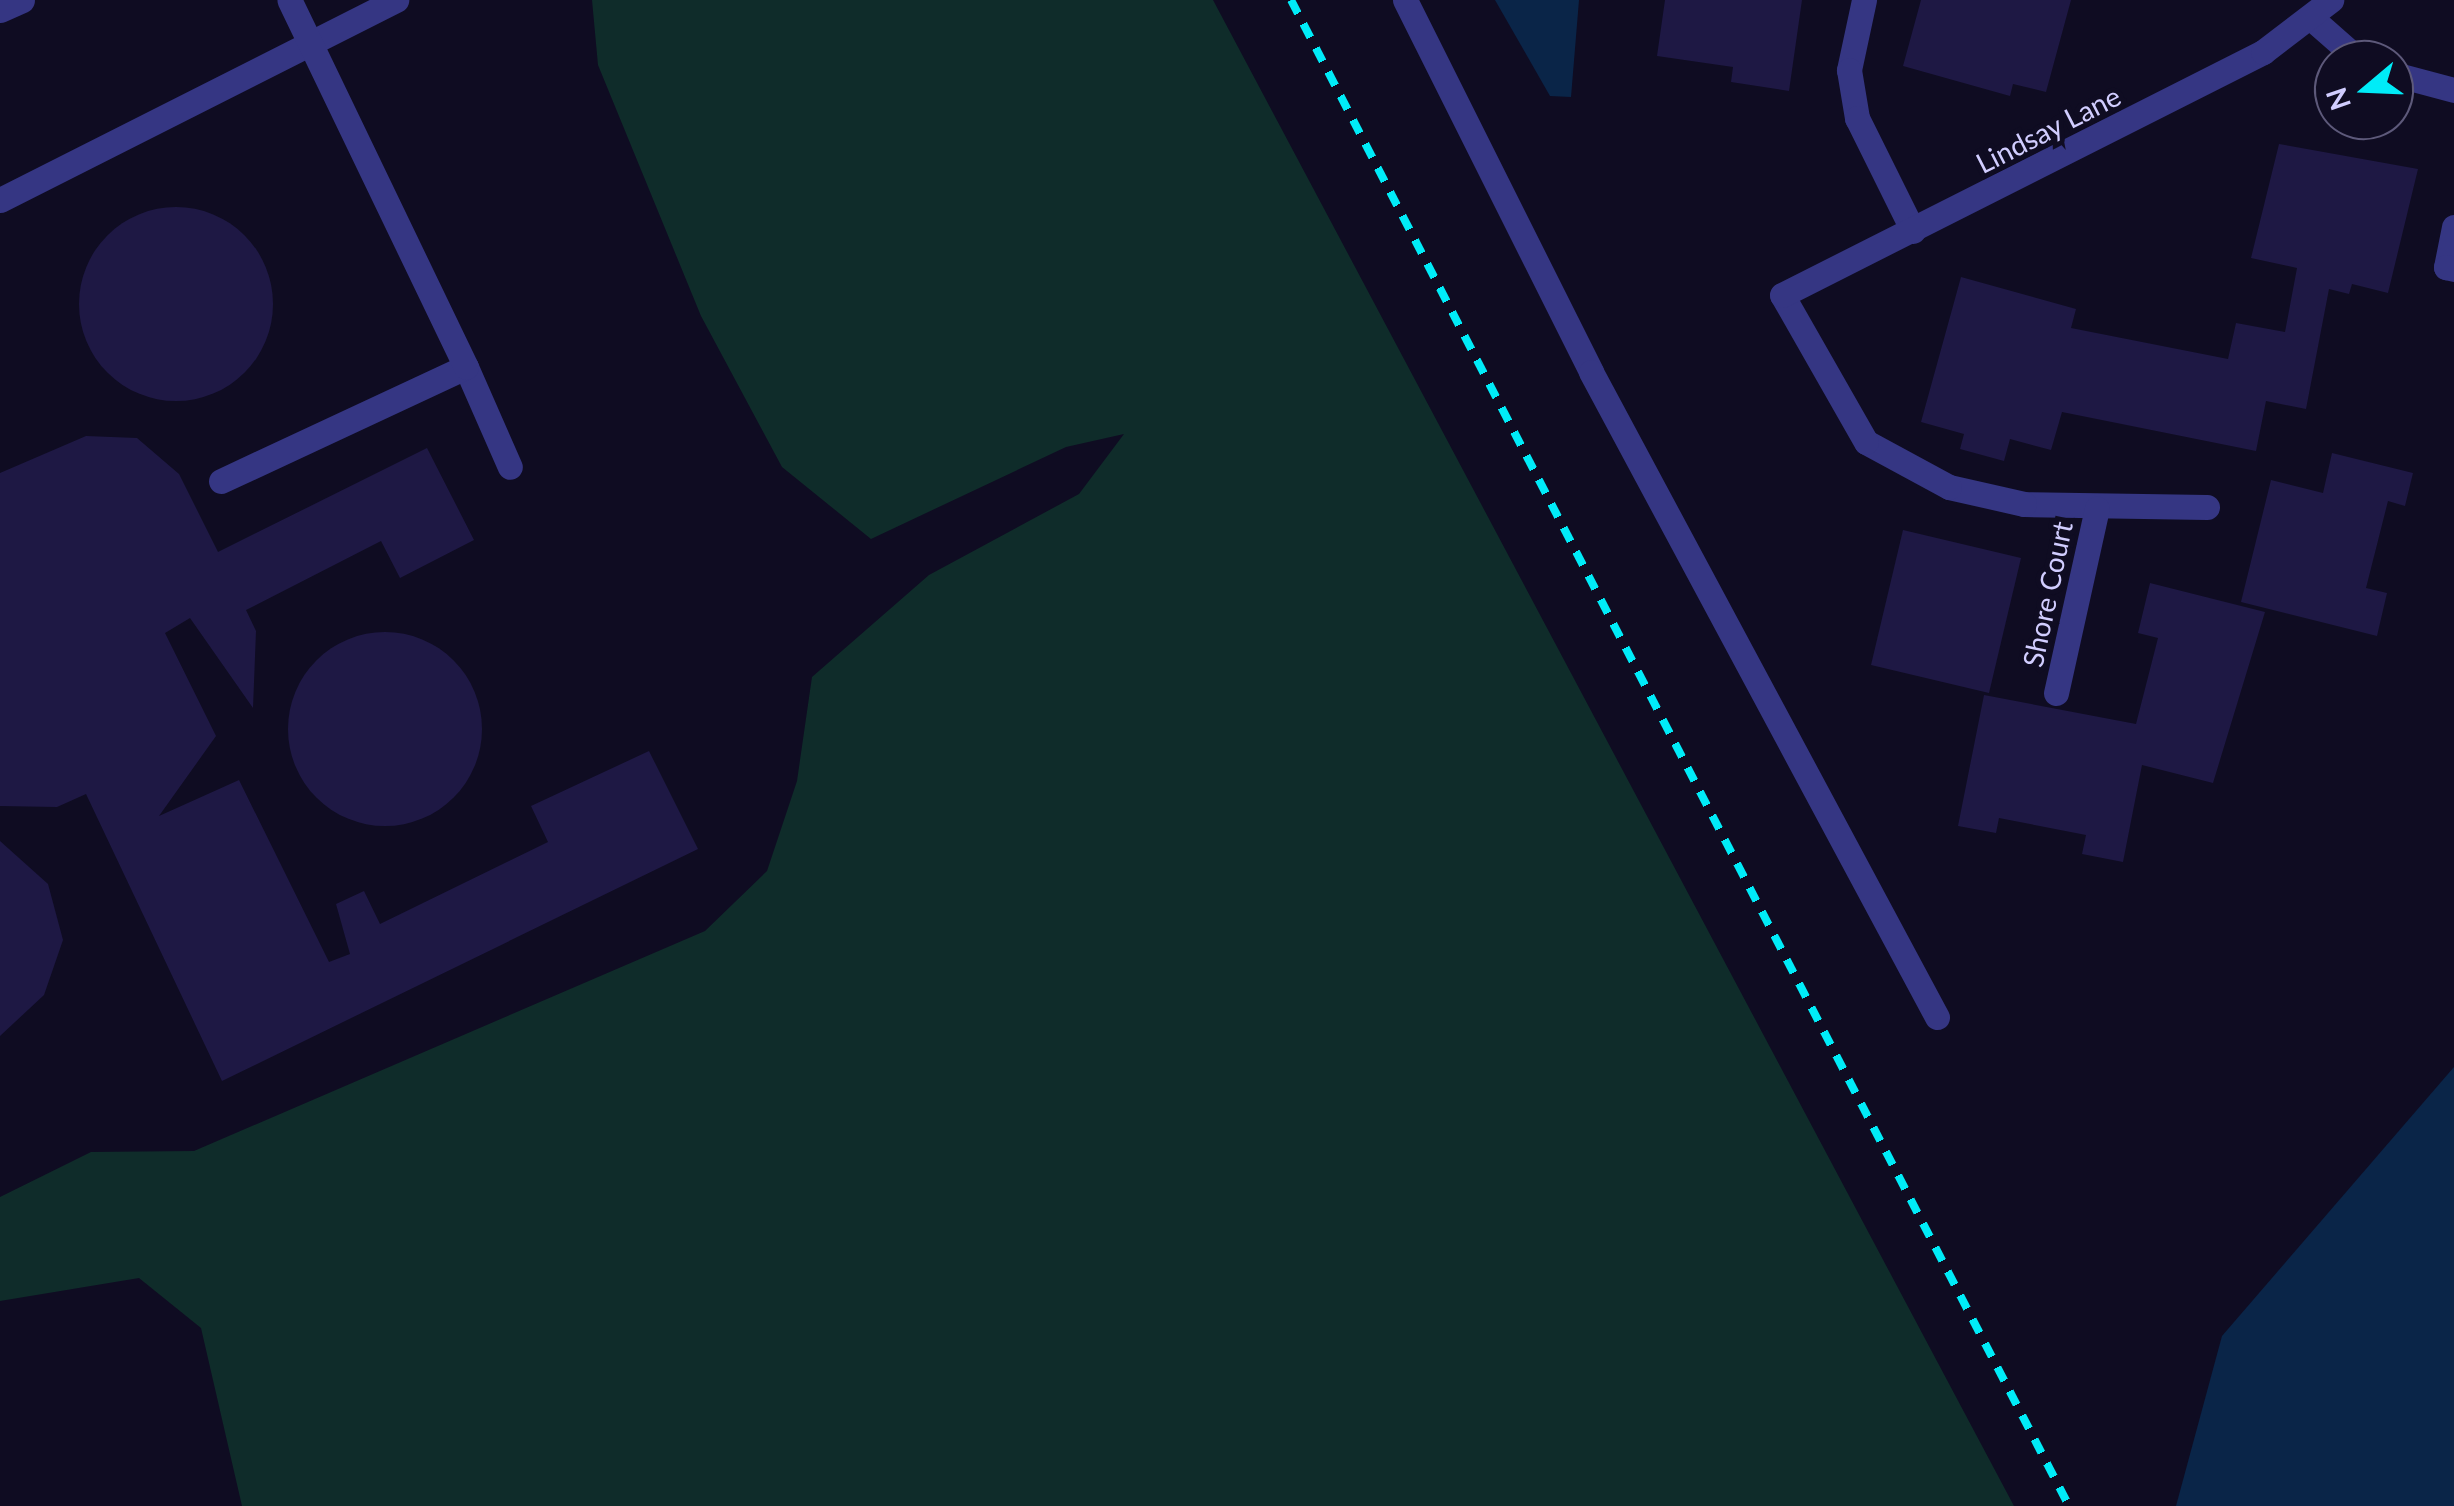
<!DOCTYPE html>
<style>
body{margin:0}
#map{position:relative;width:2454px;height:1506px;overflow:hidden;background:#0f0c22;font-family:Lato,sans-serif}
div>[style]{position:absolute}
.green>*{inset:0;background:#0f2c2a}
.water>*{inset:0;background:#0a2548}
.building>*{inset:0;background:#1e1844}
.round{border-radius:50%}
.minor>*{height:25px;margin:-12.5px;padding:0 12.5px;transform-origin:12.5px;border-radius:12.5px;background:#353683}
.rail>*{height:8px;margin-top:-4px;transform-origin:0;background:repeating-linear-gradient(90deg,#00ecf8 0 15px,transparent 0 27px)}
span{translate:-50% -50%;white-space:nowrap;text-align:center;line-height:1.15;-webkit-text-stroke:10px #0f0c22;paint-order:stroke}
.street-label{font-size:28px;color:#d1cdff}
.north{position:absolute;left:2314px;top:40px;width:100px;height:100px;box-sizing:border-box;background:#0f0c22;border:2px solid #5d597a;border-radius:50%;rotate:251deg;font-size:28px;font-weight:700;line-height:40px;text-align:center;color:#d1cdff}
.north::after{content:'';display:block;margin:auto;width:35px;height:45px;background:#00ecf8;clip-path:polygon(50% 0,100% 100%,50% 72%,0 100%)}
</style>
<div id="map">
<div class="green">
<div style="clip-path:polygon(592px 0,1213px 0,2014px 1506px,242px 1506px,201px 1328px,139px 1278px,0 1301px,0 1197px,91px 1152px,194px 1151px,705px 931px,767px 871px,797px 781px,812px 677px,929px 575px,1079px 494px,1124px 434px,1066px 447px,871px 539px,782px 467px,701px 316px,598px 65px)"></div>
</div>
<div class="water">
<div style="clip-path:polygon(1495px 0,1579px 0,1571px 97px,1550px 96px)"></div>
<div style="clip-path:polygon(2454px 1067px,2454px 1506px,2176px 1506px,2222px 1336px)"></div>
</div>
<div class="building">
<div style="clip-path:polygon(1665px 0,1802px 0,1789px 91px,1731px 82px,1733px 67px,1657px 56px)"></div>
<div style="clip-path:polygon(1921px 0,2071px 0,2046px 92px,2013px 84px,2010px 96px,1903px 66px)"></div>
<div style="clip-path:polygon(2279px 144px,2418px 169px,2388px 293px,2352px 284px,2349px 294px,2329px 289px,2306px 409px,2266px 401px,2256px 451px,2062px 412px,2051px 450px,2010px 439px,2004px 461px,1960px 449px,1964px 434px,1921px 422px,1961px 277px,2076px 309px,2071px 328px,2228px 359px,2236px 323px,2285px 332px,2297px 268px,2251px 258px)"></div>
<div class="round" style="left:79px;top:207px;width:194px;height:194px"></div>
<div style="clip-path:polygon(86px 436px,137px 438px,179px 474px,218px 552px,427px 448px,474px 540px,400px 578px,381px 541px,246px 610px,256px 631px,253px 708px,190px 618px,165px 633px,216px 736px,159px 816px,239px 780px,329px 962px,350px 954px,336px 904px,364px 891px,380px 924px,548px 842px,531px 806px,649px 751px,698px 849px,222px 1081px,86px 794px,57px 807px,0 806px,0 473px)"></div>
<div style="clip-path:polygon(2332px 453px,2413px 473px,2405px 506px,2388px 501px,2366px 588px,2387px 593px,2377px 636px,2241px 602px,2271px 480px,2323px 493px)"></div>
<div style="clip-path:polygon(1903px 530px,2021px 558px,1989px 693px,1871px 665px)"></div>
<div style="clip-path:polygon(2150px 583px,2265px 612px,2213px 783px,2142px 765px,2123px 862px,2082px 854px,2086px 835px,1999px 818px,1996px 833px,1958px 826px,1984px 695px,2136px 724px,2158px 638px,2138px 633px)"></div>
<div class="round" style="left:288px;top:632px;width:194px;height:194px"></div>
<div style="clip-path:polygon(0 841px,48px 884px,63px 940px,44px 995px,0 1036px)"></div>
</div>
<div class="minor">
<div style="left:1405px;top:0;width:416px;rotate:63.4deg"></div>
<div style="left:1591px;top:372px;width:732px;rotate:61.79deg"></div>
<div style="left:1864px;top:0;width:72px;rotate:102.1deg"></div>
<div style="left:1849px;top:70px;width:49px;rotate:80.5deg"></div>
<div style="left:1857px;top:118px;width:126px;rotate:63.6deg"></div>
<div style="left:0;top:10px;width:24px;rotate:-24deg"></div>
<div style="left:2310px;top:17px;width:65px;rotate:41.3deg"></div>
<div style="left:2394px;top:74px;width:62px;rotate:14.9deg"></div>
<div style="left:0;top:200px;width:444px;rotate:-26.8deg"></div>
<div style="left:2454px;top:227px;width:41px;rotate:101.3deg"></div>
<div style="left:2446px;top:267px;width:8px;rotate:14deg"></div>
<div style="left:466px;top:367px;width:109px;rotate:66.3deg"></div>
<div style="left:221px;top:481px;width:270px;rotate:-25deg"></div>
<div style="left:466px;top:367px;width:407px;rotate:-115.7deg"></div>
<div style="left:2207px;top:507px;width:183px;rotate:-179.1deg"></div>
<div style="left:2024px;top:504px;width:77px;rotate:-167.2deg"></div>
<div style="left:1949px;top:487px;width:94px;rotate:-151.5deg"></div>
<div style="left:1866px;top:442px;width:169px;rotate:-119.7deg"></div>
<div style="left:1782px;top:295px;width:539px;rotate:-26.8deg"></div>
<div style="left:2263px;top:52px;width:86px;rotate:-37.4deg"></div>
<div style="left:2056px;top:693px;width:189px;rotate:-77.5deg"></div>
</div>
<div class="rail">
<div style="left:1291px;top:0;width:1695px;rotate:62.68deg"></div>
</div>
<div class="street-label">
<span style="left:2048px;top:129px;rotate:-27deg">Lindsay Lane</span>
<span style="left:2047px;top:594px;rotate:-78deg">Shore Court</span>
</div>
<div class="north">N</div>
</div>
